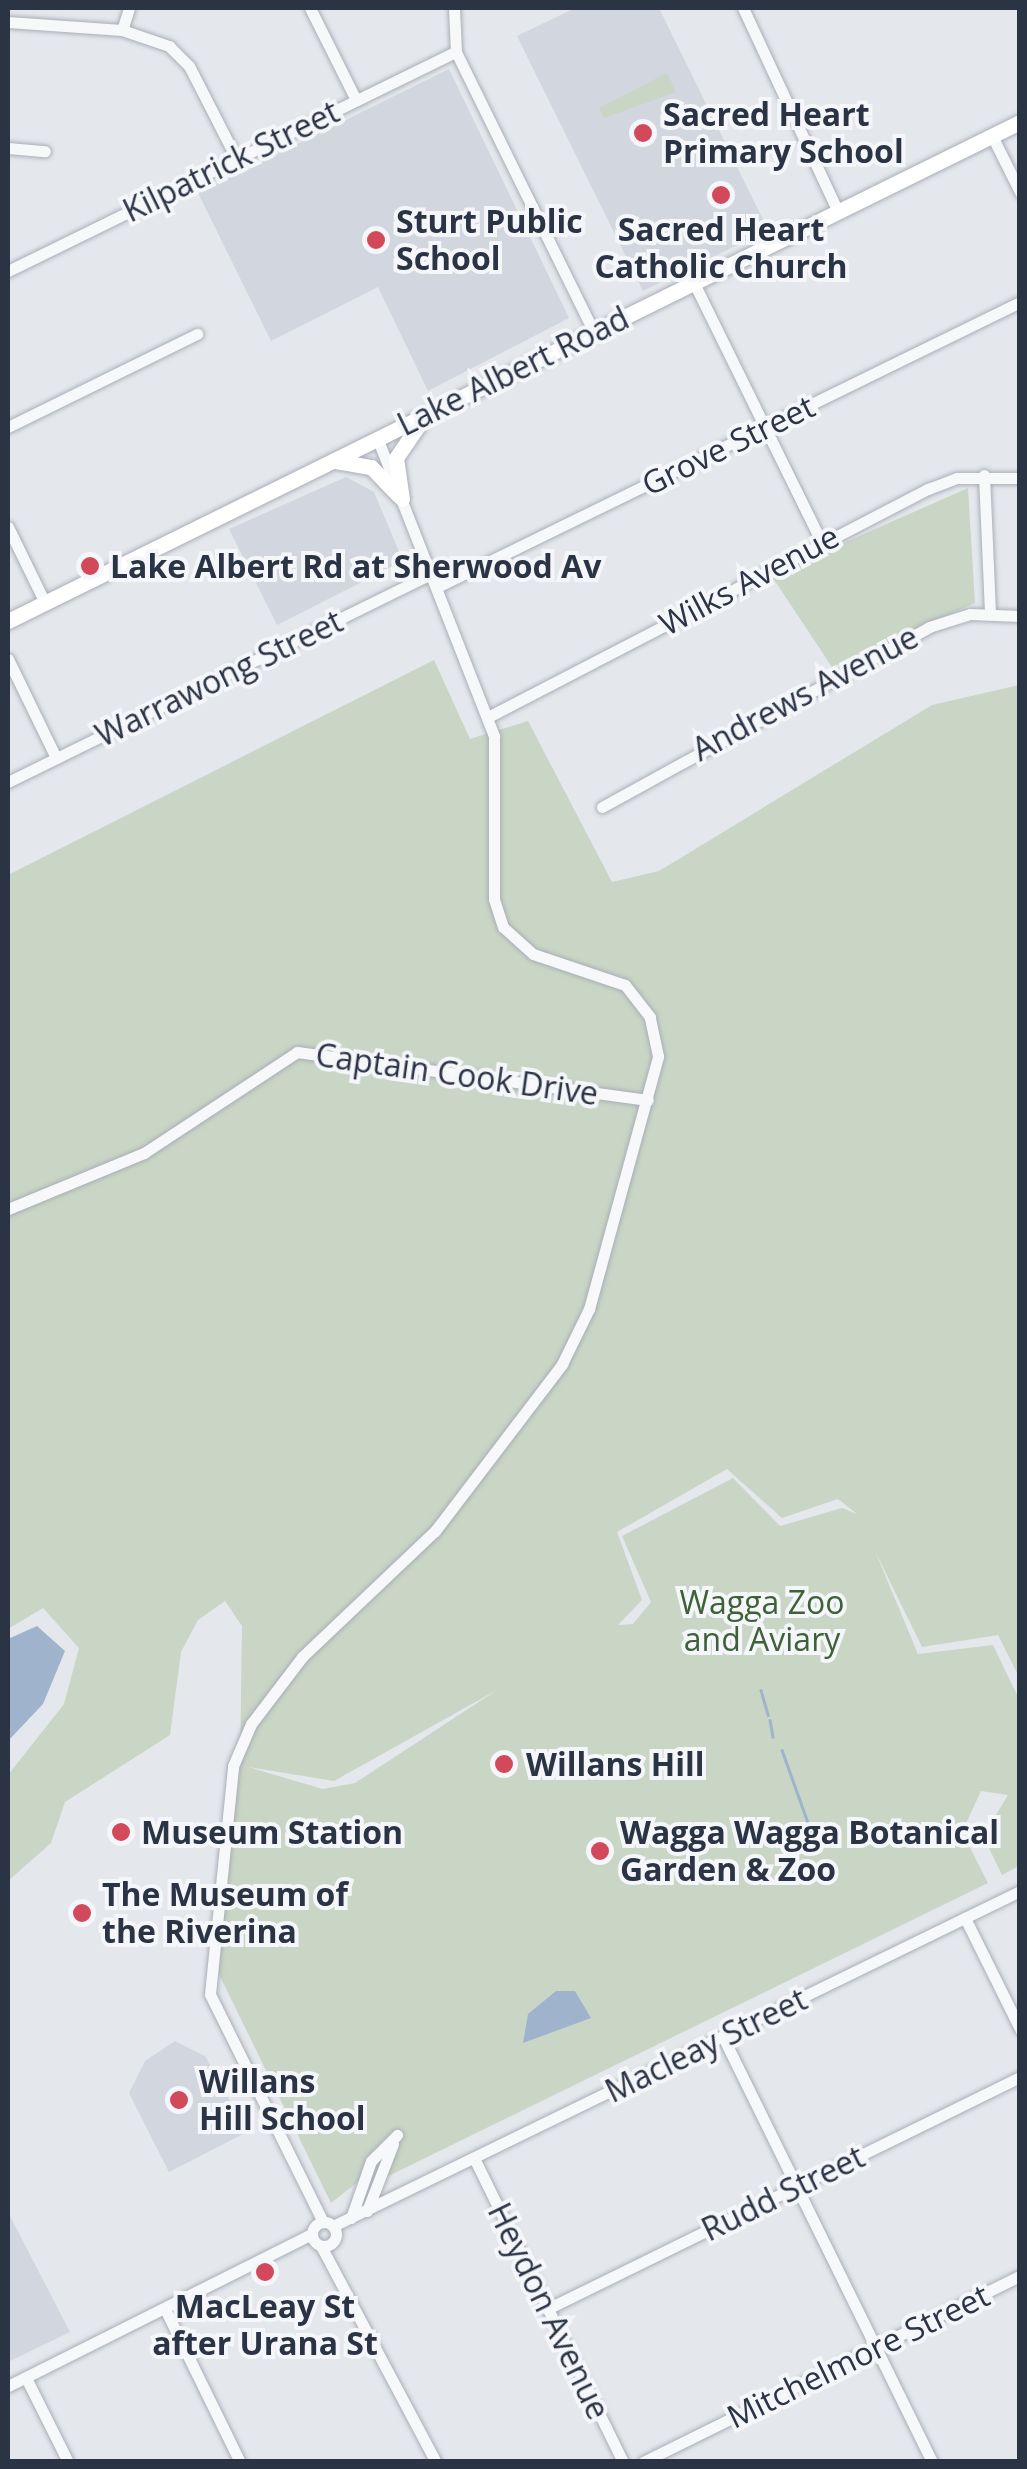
<!DOCTYPE html>
<style>
body{margin:0}
#map{position:relative;width:1027px;height:2469px;overflow:hidden;background:#e4e7ec;font-family:"Open Sans",sans-serif}
div>[style]{position:absolute}
.built>*{inset:0;background:#d2d6de}
.green>*{inset:0;background:#c9d6c5}
.water>*{inset:0;background:#9fb4cc}
.stream>*{height:2.5px;margin:-1.25px;padding:0 1.25px;transform-origin:1.25px;border-radius:1.25px;background:#9fb4cc}
.roads{filter:drop-shadow(0 0 2px #a9aeb7) drop-shadow(0 0 2px #a9aeb7)}
.minor>*{height:11px;margin:-5.5px;padding:0 5.5px;transform-origin:5.5px;border-radius:5.5px;background:#f7f8fa}
.minor>.ring{margin:-5.5px;padding:0;box-sizing:content-box;background:none;border:11px solid #f7f8fa;border-radius:50%}
.major>*{height:15px;margin:-7.5px;padding:0 7.5px;transform-origin:7.5px;border-radius:7.5px;background:#fff}
.dots>*{width:28px;height:28px;translate:-50% -50%;box-sizing:border-box;border:5px solid #f4f6f9;border-radius:50%}
span{translate:-50% -50%;white-space:nowrap;text-align:center;line-height:1.15;-webkit-text-stroke:8px #f4f6f9;paint-order:stroke}
.poi-label{font-size:32px;color:#2b3445;font-weight:700}
.left{translate:0 -50%;text-align:left}
.street-label{font-size:32px;color:#2b3445}
.park-label{font-size:32px;color:#3f6138}
.frame{position:absolute;inset:0;border:10px solid #2b3445;pointer-events:none}
</style>
<div id="map">
<div class="built">
<div style="clip-path:polygon(575px 8px,659px 8px,768px 230px,643px 291px,517px 36px)"></div>
<div style="clip-path:polygon(449px 69px,569px 318px,428px 391px,378px 287px,271px 341px,198px 193px)"></div>
<div style="clip-path:polygon(346px 477px,374px 492px,403px 561px,277px 625px,229px 529px)"></div>
<div style="clip-path:polygon(175px 2041px,205px 2056px,247px 2132px,169px 2172px,129px 2093px,145px 2061px)"></div>
<div style="clip-path:polygon(8px 2212px,70px 2332px,8px 2362px)"></div>
</div>
<div class="green">
<div style="clip-path:polygon(667px 73px,676px 92px,604px 118px,599px 108px)"></div>
<div style="clip-path:polygon(968px 488px,975px 603px,832px 667px,771px 575px)"></div>
<div style="clip-path:polygon(evenodd,434px 660px,470px 739px,528px 721px,612px 882px,659px 871px,932px 705px,1019px 685px,1019px 1677px,998px 1635px,922px 1647px,875px 1551px,918px 1654px,993px 1645px,1019px 1699px,1019px 1866px,1002px 1875px,983px 1836px,1008px 1795px,981px 1791px,962px 1832px,988px 1883px,368px 2186px,373px 2170px,331px 2203px,213px 1962px,240px 1765px,242px 1626px,225px 1601px,198px 1620px,181px 1652px,170px 1735px,65px 1802px,51px 1843px,8px 1881px,8px 1775px,64px 1704px,79px 1648px,43px 1608px,8px 1629px,8px 875px,434px 660px,727px 1469px,782px 1518px,838px 1499px,857px 1514px,842px 1508px,780px 1526px,733px 1478px,622px 1536px,651px 1602px,633px 1624px,618px 1625px,642px 1600px,617px 1532px,727px 1469px,434px 660px,497px 1690px,355px 1783px,323px 1789px,248px 1767px,334px 1781px,497px 1690px)"></div>
</div>
<div class="water">
<div style="clip-path:polygon(37px 1626px,65px 1651px,43px 1704px,8px 1741px,8px 1639px)"></div>
<div style="clip-path:polygon(556px 1991px,575px 1991px,591px 2018px,523px 2043px,528px 2014px)"></div>
</div>
<div class="stream">
<div style="left:761px;top:1690px;width:26px;rotate:74deg"></div>
<div style="left:770px;top:1720px;width:17px;rotate:80deg"></div>
<div style="left:782px;top:1750px;width:83px;rotate:70.3deg"></div>
</div>
<div class="roads">
<div class="minor">
<div style="left:310px;top:8px;width:103px;rotate:63.4deg"></div>
<div style="left:454px;top:8px;width:44px;rotate:87.4deg"></div>
<div style="left:456px;top:52px;width:312px;rotate:63.8deg"></div>
<div style="left:743px;top:8px;width:225px;rotate:65deg"></div>
<div style="left:8px;top:22px;width:114px;rotate:4deg"></div>
<div style="left:122px;top:30px;width:50px;rotate:18.8deg"></div>
<div style="left:169px;top:46px;width:28px;rotate:45deg"></div>
<div style="left:189px;top:66px;width:103px;rotate:62.9deg"></div>
<div style="left:122px;top:30px;width:23px;rotate:-72deg"></div>
<div style="left:992px;top:136px;width:63px;rotate:63.4deg"></div>
<div style="left:8px;top:148px;width:37px;rotate:5deg"></div>
<div style="left:8px;top:271px;width:499px;rotate:-26.1deg"></div>
<div style="left:694px;top:283px;width:288px;rotate:63.8deg"></div>
<div style="left:8px;top:427px;width:211px;rotate:-26.2deg"></div>
<div style="left:984px;top:475px;width:137px;rotate:87.5deg"></div>
<div style="left:8px;top:527px;width:85px;rotate:64deg"></div>
<div style="left:437px;top:587px;width:649px;rotate:-26.05deg"></div>
<div style="left:8px;top:659px;width:110px;rotate:64.1deg"></div>
<div style="left:488px;top:717px;width:496px;rotate:-27.4deg"></div>
<div style="left:928px;top:489px;width:31px;rotate:-21deg"></div>
<div style="left:957px;top:478px;width:63px"></div>
<div style="left:8px;top:782px;width:471px;rotate:-26.2deg"></div>
<div style="left:602px;top:807px;width:373px;rotate:-28.8deg"></div>
<div style="left:929px;top:627px;width:43px;rotate:-17.6deg"></div>
<div style="left:970px;top:614px;width:50px;rotate:2.3deg"></div>
<div style="left:8px;top:1209px;width:147px;rotate:-22.4deg"></div>
<div style="left:144px;top:1153px;width:183px;rotate:-33.4deg"></div>
<div style="left:297px;top:1052px;width:354px;rotate:7.8deg"></div>
<div style="left:965px;top:1918px;width:124px;rotate:63.6deg"></div>
<div style="left:723px;top:2037px;width:474px;rotate:63.8deg"></div>
<div style="left:475px;top:2160px;width:336px;rotate:63.9deg"></div>
<div style="left:367px;top:2211px;width:72px;rotate:-68.8deg"></div>
<div style="left:351px;top:2218px;width:60px;rotate:-70.7deg"></div>
<div style="left:371px;top:2161px;width:37px;rotate:-45deg"></div>
<div class="ring" style="left:312px;top:2222px;width:13px;height:13px"></div>
<div style="left:323px;top:2222px;width:254px;rotate:-116.4deg"></div>
<div style="left:210px;top:1994px;width:229px;rotate:-84.2deg"></div>
<div style="left:233px;top:1766px;width:46px;rotate:-66.8deg"></div>
<div style="left:251px;top:1724px;width:84px;rotate:-52.7deg"></div>
<div style="left:302px;top:1657px;width:183px;rotate:-43.5deg"></div>
<div style="left:435px;top:1531px;width:210px;rotate:-52.7deg"></div>
<div style="left:562px;top:1364px;width:61px;rotate:-63.9deg"></div>
<div style="left:589px;top:1309px;width:262px;rotate:-74.7deg"></div>
<div style="left:658px;top:1056px;width:40px;rotate:-102deg"></div>
<div style="left:650px;top:1017px;width:41px;rotate:-128deg"></div>
<div style="left:625px;top:985px;width:97px;rotate:-161.4deg"></div>
<div style="left:533px;top:954px;width:40px;rotate:-138deg"></div>
<div style="left:503px;top:927px;width:29px;rotate:-108deg"></div>
<div style="left:494px;top:899px;width:163px;rotate:-90deg"></div>
<div style="left:494px;top:736px;width:320px;rotate:-111.4deg"></div>
<div style="left:333px;top:2226px;width:764px;rotate:-26deg"></div>
<div style="left:321px;top:2246px;width:245px;rotate:62deg"></div>
<div style="left:547px;top:2309px;width:527px;rotate:-26.13deg"></div>
<div style="left:166px;top:2311px;width:168px;rotate:63.9deg"></div>
<div style="left:26px;top:2378px;width:94px;rotate:63.4deg"></div>
<div style="left:8px;top:2386px;width:339px;rotate:-26.6deg"></div>
<div style="left:643px;top:2462px;width:420px;rotate:-26.3deg"></div>
</div>
<div class="major">
<div style="left:336px;top:461px;width:36px;rotate:10deg"></div>
<div style="left:371px;top:467px;width:40px;rotate:46deg"></div>
<div style="left:402px;top:499px;width:41px;rotate:-98.3deg"></div>
<div style="left:396px;top:458px;width:46px;rotate:-55.6deg"></div>
<div style="left:8px;top:621px;width:1128px;rotate:-26.25deg"></div>
</div>
</div>
<div class="dots">
<div style="left:643px;top:133px;background:#d1495b"></div>
<div style="left:721px;top:195px;background:#d1495b"></div>
<div style="left:376px;top:240px;background:#d1495b"></div>
<div style="left:90px;top:566px;background:#d1495b"></div>
<div style="left:504px;top:1764px;background:#d1495b"></div>
<div style="left:121px;top:1832px;background:#d1495b"></div>
<div style="left:600px;top:1851px;background:#d1495b"></div>
<div style="left:82px;top:1913px;background:#d1495b"></div>
<div style="left:179px;top:2100px;background:#d1495b"></div>
<div style="left:265px;top:2272px;background:#d1495b"></div>
</div>
<div class="poi-label">
<span class="left" style="left:663px;top:133px">Sacred Heart<br>Primary School</span>
<span class="left" style="left:396px;top:240px">Sturt Public<br>School</span>
<span style="left:721px;top:248px">Sacred Heart<br>Catholic Church</span>
<span class="left" style="left:110px;top:566px">Lake Albert Rd at Sherwood Av</span>
<span class="left" style="left:526px;top:1764px">Willans Hill</span>
<span class="left" style="left:141px;top:1832px">Museum Station</span>
<span class="left" style="left:620px;top:1851px">Wagga Wagga Botanical<br>Garden &amp; Zoo</span>
<span class="left" style="left:102px;top:1913px">The Museum of<br>the Riverina</span>
<span class="left" style="left:199px;top:2100px">Willans<br>Hill School</span>
<span style="left:265px;top:2325px">MacLeay St<br>after Urana St</span>
</div>
<div class="street-label">
<span style="left:231px;top:161px;rotate:-26deg">Kilpatrick Street</span>
<span style="left:513px;top:371px;rotate:-26deg">Lake Albert Road</span>
<span style="left:728px;top:445px;rotate:-26deg">Grove Street</span>
<span style="left:749px;top:580px;rotate:-28deg">Wilks Avenue</span>
<span style="left:219px;top:678px;rotate:-26deg">Warrawong Street</span>
<span style="left:805px;top:693px;rotate:-28deg">Andrews Avenue</span>
<span style="left:457px;top:1074px;rotate:8deg">Captain Cook Drive</span>
<span style="left:706px;top:2045px;rotate:-26deg">Macleay Street</span>
<span style="left:783px;top:2193px;rotate:-26deg">Rudd Street</span>
<span style="left:549px;top:2311px;rotate:64deg">Heydon Avenue</span>
<span style="left:858px;top:2356px;rotate:-26deg">Mitchelmore Street</span>
</div>
<div class="park-label">
<span style="left:762px;top:1621px">Wagga Zoo<br>and Aviary</span>
</div>
<div class="frame"></div>
</div>
